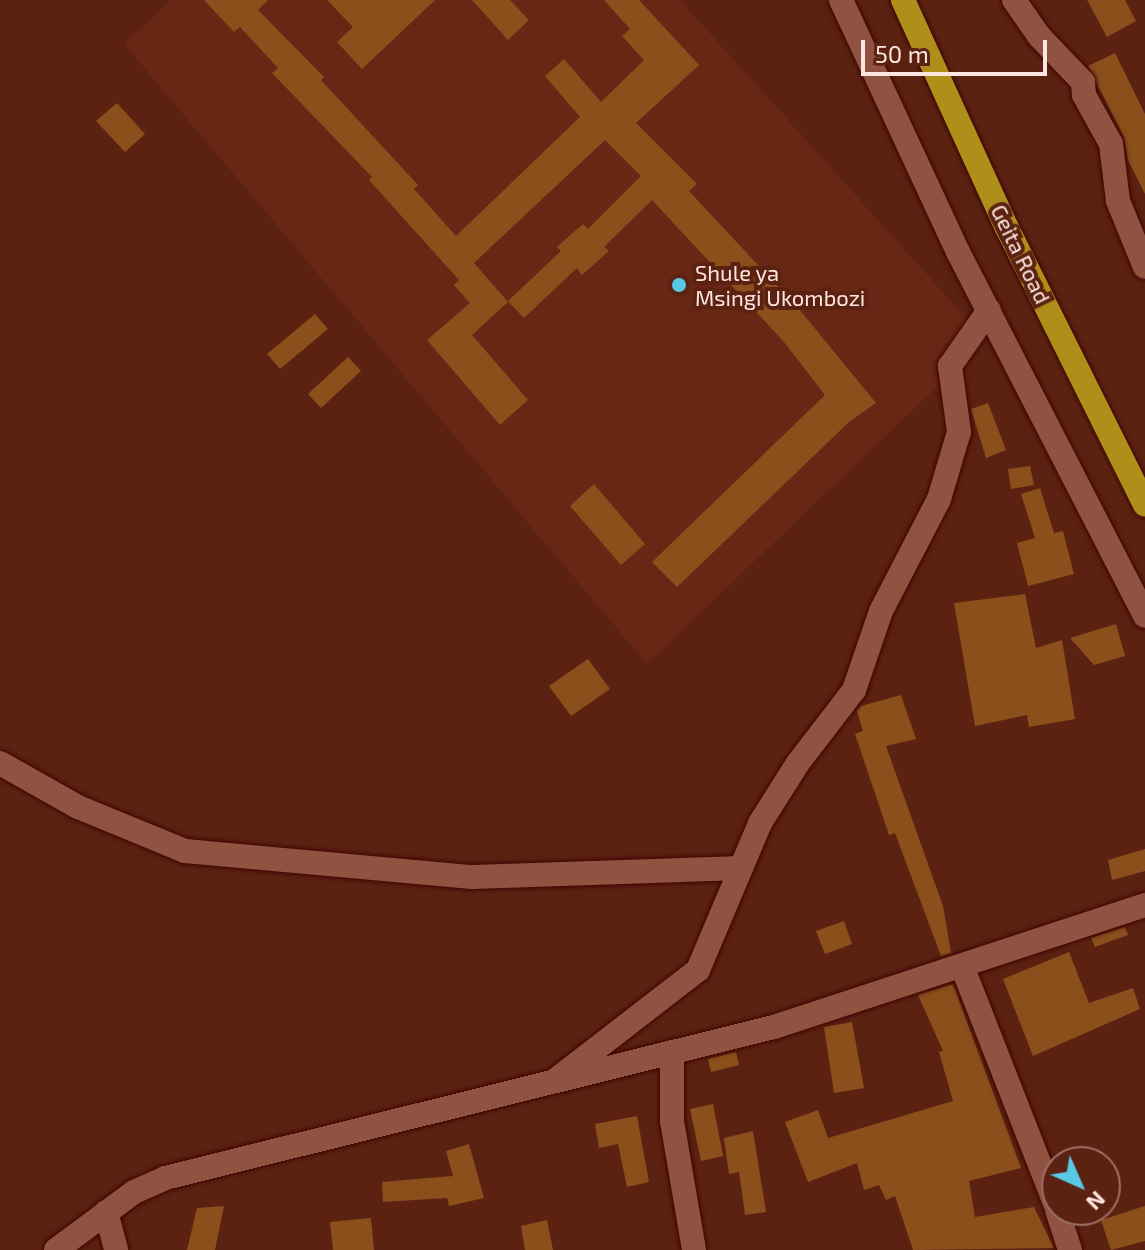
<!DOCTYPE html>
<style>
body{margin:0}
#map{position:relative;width:1145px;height:1250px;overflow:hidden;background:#5b2212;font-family:"Exo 2",sans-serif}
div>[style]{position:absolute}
.built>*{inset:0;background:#682715}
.building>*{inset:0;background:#8b4f1c}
.roads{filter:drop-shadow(0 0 2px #3d0500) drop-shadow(0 0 2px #3d0500)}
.minor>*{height:24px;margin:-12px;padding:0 12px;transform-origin:12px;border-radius:12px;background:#905241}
.trunk>*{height:24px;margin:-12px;padding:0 12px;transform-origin:12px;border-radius:12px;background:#b08e1a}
.dots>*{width:22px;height:22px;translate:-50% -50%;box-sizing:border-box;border:4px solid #5b2212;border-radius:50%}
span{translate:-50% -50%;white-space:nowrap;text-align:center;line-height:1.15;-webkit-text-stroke:8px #5b2212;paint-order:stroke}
.street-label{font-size:22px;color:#fde6df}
.poi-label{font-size:22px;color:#fde6df}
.left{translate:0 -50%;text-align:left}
.north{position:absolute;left:1041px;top:1146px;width:80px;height:80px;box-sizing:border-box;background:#5b2212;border:2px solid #9c7064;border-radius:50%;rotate:135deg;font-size:22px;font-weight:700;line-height:32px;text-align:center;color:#fde6df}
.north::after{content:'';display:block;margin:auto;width:28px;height:36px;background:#58c9e4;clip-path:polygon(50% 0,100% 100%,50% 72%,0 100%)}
.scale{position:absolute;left:861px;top:40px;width:186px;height:36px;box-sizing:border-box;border:4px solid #fde6df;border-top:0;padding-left:10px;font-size:24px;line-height:28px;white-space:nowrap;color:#fde6df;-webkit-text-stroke:6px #5b2212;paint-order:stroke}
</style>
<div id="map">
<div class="built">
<div style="clip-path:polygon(171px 0,680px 0,986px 340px,647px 664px,124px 44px)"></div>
</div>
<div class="building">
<div style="clip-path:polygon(204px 0,268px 0,258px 10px,324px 77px,321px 80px,418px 185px,414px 189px,456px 236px,580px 117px,545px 76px,564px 59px,601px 102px,644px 60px,622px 36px,630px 29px,604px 0,639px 0,699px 65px,636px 123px,697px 184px,689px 191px,799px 309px,876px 403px,849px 422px,677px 587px,652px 562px,825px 395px,784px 342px,652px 200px,604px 247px,609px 251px,582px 275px,577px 268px,524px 318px,508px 301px,561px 251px,557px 247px,583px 224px,588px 229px,641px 176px,605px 140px,474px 263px,508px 302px,472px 335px,528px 400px,500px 425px,427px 340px,470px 303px,454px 285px,459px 280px,369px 180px,372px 177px,272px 73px,278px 68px,240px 27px,234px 32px)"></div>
<div style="clip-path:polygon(327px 0,435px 0,362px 69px,337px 42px,353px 27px)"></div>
<div style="clip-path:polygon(472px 0,510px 0,529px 20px,508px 40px)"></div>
<div style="clip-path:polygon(1087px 0,1125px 0,1136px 21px,1107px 37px)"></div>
<div style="clip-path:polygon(1115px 53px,1145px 114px,1145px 194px,1128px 160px,1124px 137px,1088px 66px)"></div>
<div style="clip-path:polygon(117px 103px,145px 134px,125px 152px,96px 121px)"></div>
<div style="clip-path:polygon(315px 314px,328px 329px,280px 369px,267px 354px)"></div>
<div style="clip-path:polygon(348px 357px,361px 371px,321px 408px,308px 394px)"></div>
<div style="clip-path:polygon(988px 403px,1006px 450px,986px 458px,971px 409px)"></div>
<div style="clip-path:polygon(1030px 466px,1034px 485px,1011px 489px,1008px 469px)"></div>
<div style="clip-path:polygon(594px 484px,645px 544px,621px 565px,570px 506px)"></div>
<div style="clip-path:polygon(1040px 488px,1054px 533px,1063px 531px,1074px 574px,1028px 586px,1017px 543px,1035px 538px,1021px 494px)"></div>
<div style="clip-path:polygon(1025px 594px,1036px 648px,1062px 640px,1075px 719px,1029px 727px,1027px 715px,975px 726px,954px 603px)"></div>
<div style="clip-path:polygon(1116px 624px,1125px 656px,1094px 665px,1070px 638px)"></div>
<div style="clip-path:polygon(588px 659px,610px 689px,571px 716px,549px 686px)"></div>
<div style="clip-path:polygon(901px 695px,916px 739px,886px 746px,943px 906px,951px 953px,941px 956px,895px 833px,889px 835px,855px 734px,863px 731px,857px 711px,861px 706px)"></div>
<div style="clip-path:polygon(1145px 849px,1145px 871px,1112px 880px,1108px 860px)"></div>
<div style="clip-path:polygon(844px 921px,852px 944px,825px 954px,816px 931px)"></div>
<div style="clip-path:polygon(1125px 927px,1128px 935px,1095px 947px,1091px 938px)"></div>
<div style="clip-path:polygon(1069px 952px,1089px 1003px,1133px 988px,1140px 1009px,1033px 1056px,1003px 979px)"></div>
<div style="clip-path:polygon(953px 984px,1021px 1168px,969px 1181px,975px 1217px,1034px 1207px,1054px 1248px,913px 1250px,895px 1196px,886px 1200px,879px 1185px,864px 1190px,857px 1163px,808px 1182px,785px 1122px,818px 1110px,828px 1138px,953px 1101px,939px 1052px,943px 1051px,918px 995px)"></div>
<div style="clip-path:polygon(852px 1022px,864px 1088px,834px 1093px,824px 1027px)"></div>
<div style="clip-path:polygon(736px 1052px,739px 1065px,711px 1072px,708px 1059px)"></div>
<div style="clip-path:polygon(713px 1104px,723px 1156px,701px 1161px,690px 1109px)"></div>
<div style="clip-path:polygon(637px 1116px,649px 1182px,627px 1187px,618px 1144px,599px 1148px,595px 1124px)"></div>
<div style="clip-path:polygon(753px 1131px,766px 1212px,745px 1215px,739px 1172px,729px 1174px,724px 1138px)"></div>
<div style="clip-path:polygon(469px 1144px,484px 1198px,449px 1206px,447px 1198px,383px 1202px,382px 1182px,453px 1176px,446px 1151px)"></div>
<div style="clip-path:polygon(224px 1206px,215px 1250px,187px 1250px,197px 1208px)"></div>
<div style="clip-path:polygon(1145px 1206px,1145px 1241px,1111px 1250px,1101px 1220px)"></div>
<div style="clip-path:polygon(371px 1218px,374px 1250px,333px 1250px,330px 1222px)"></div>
<div style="clip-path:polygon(547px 1220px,553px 1250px,525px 1250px,521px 1226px)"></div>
</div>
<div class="roads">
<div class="minor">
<div style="left:841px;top:0;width:278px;rotate:65.1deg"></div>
<div style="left:958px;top:252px;width:409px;rotate:62.8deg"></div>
<div style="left:1014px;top:0;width:44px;rotate:55.2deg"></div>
<div style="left:1039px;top:36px;width:64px;rotate:46.3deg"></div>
<div style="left:1083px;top:82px;width:13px;rotate:86deg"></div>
<div style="left:1084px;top:95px;width:56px;rotate:61.1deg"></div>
<div style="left:1111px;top:144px;width:57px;rotate:83deg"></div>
<div style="left:1118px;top:201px;width:71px;rotate:67.8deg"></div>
<div style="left:0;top:763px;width:90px;rotate:29.4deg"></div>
<div style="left:78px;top:807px;width:116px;rotate:22.4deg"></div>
<div style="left:185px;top:851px;width:288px;rotate:5.2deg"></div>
<div style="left:472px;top:877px;width:269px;rotate:-1.9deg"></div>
<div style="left:962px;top:966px;width:260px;rotate:68.6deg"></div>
<div style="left:672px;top:1052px;width:69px;rotate:90deg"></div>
<div style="left:672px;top:1121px;width:131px;rotate:80.3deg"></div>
<div style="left:557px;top:1079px;width:178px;rotate:-37.7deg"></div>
<div style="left:698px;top:970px;width:160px;rotate:-67.1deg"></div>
<div style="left:760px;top:823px;width:71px;rotate:-57.7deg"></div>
<div style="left:798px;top:763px;width:92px;rotate:-52.5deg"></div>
<div style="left:854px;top:690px;width:83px;rotate:-71.1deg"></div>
<div style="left:881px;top:611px;width:126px;rotate:-62.6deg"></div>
<div style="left:939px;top:499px;width:70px;rotate:-73.4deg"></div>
<div style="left:959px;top:432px;width:67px;rotate:-97.8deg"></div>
<div style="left:950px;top:366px;width:68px;rotate:-55.1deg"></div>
<div style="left:1057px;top:1210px;width:42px;rotate:72deg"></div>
<div style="left:106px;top:1212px;width:39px;rotate:75deg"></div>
<div style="left:56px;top:1250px;width:97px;rotate:-36.6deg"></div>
<div style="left:134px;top:1192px;width:34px;rotate:-24deg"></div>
<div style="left:165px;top:1178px;width:627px;rotate:-13.93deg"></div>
<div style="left:774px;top:1027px;width:391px;rotate:-18.2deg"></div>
</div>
<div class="trunk">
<div style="left:903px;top:0;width:251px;rotate:65.5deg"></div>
<div style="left:1007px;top:228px;width:309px;rotate:63.5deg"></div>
</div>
</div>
<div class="dots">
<div style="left:679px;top:285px;background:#58c9e4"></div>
</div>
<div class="street-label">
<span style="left:1021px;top:254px;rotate:64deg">Geita Road</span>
</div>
<div class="poi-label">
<span class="left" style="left:695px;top:285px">Shule ya<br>Msingi Ukombozi</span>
</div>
<div class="north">N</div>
<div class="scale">50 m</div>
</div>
